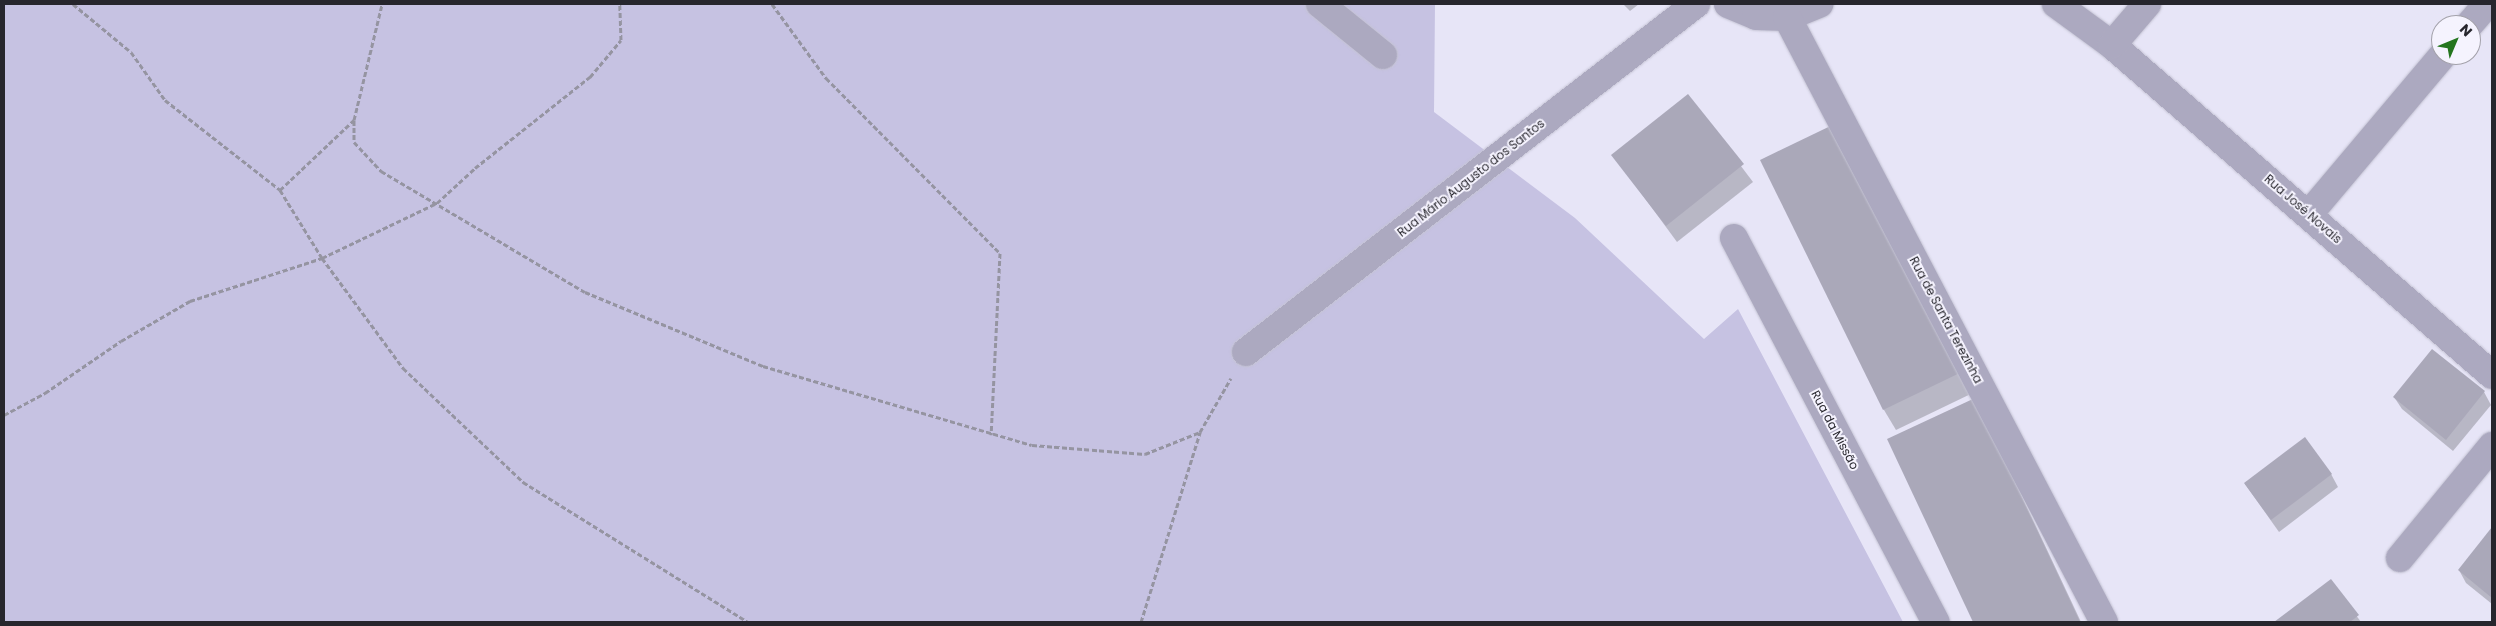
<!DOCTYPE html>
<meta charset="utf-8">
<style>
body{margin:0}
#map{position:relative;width:2496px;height:626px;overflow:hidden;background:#e7e5f7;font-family:Poppins,sans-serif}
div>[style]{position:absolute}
.green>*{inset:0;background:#c6c2e2}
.shadow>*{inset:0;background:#0003}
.building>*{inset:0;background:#aaa8b9}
.path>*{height:3px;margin-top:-1.5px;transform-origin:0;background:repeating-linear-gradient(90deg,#9594a1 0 5px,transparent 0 7.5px)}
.roads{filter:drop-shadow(0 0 1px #c4c3d3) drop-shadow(0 0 1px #c4c3d3)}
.street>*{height:28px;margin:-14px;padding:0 14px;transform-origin:14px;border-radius:14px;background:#aca9c0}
span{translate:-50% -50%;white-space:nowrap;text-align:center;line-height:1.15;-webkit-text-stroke:4px #f5f3fe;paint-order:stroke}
.street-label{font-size:12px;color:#27262d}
.frame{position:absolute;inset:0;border:5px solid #27262d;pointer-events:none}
.north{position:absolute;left:2431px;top:15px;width:50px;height:50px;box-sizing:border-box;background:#f5f3fe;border:1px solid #a3a1aa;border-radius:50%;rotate:45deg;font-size:14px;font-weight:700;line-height:20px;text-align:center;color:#27262d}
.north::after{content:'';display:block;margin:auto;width:18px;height:22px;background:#24751e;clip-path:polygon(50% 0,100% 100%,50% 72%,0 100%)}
</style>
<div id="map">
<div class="green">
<div style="clip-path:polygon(4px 4px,1435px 4px,1434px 112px,1575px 218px,1704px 339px,1738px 309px,1903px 622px,4px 622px)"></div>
</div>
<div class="shadow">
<div style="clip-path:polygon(1623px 4px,1639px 4px,1630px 11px)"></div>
<div style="clip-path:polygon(1688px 96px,1753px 182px,1677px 242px,1613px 155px)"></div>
<div style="clip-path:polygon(1856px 141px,1979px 390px,1896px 430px,1884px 410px)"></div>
<div style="clip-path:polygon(2484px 392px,2491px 405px,2453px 451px,2402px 409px,2394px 397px)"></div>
<div style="clip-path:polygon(1986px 420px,2081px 622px,1974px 622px,1889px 440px)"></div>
<div style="clip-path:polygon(2331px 474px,2338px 487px,2279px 532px,2245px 484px)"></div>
<div style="clip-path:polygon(2492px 529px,2492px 604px,2466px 583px,2459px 570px)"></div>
<div style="clip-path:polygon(2331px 581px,2361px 622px,2276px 622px)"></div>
</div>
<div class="building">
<div style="clip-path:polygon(1688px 94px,1744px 164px,1666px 226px,1611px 155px)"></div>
<div style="clip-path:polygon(1845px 119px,1968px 369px,1883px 410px,1760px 160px)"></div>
<div style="clip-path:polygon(2432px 349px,2485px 391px,2446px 440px,2393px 397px)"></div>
<div style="clip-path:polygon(1975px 398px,2080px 622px,1973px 622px,1887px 439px)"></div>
<div style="clip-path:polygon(2305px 437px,2332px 474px,2271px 520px,2244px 483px)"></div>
<div style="clip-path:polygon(2492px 527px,2492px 598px,2458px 570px)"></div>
<div style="clip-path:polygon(2331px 579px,2359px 615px,2350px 622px,2274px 622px)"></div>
</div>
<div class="path">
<div style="left:73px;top:4px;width:75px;rotate:39.6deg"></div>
<div style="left:131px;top:52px;width:59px;rotate:54.7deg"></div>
<div style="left:165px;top:100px;width:146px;rotate:38deg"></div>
<div style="left:280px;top:190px;width:80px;rotate:58.3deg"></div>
<div style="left:322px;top:258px;width:137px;rotate:53.6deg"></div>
<div style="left:403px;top:368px;width:166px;rotate:43.5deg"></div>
<div style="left:523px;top:482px;width:265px;rotate:31.9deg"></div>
<div style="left:772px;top:4px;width:92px;rotate:53.9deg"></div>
<div style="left:826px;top:78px;width:247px;rotate:45.2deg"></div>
<div style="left:1000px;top:253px;width:182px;rotate:92.8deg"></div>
<div style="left:354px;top:120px;width:22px;rotate:90deg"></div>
<div style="left:354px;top:142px;width:40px;rotate:47deg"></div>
<div style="left:381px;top:171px;width:237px;rotate:30.7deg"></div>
<div style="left:585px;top:292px;width:193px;rotate:22.6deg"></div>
<div style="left:763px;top:366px;width:280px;rotate:16.4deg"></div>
<div style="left:1032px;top:445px;width:113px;rotate:4.6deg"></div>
<div style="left:1145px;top:454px;width:59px;rotate:-21.8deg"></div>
<div style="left:280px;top:190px;width:102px;rotate:-43.4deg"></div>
<div style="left:354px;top:120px;width:119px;rotate:-76.4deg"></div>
<div style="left:4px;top:415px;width:47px;rotate:-28.2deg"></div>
<div style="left:45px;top:393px;width:92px;rotate:-34.4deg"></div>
<div style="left:121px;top:341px;width:80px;rotate:-30.1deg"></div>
<div style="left:190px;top:301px;width:139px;rotate:-18deg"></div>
<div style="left:322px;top:258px;width:127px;rotate:-25.6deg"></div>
<div style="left:437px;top:203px;width:52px;rotate:-42.6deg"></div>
<div style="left:475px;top:168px;width:147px;rotate:-38.4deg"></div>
<div style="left:590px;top:77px;width:48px;rotate:-50deg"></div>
<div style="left:621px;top:40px;width:36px;rotate:-92deg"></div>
<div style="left:1141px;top:622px;width:199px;rotate:-72.7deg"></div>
<div style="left:1200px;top:432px;width:62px;rotate:-60.1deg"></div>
</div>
<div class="roads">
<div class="street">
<div style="left:1320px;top:4px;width:81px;rotate:39deg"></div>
<div style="left:1728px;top:4px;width:30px;rotate:23deg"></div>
<div style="left:1756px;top:16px;width:31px;rotate:2deg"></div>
<div style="left:1787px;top:17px;width:35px;rotate:-22deg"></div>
<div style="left:2056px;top:4px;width:69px;rotate:36.2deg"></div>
<div style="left:2112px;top:45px;width:503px;rotate:40.97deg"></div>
<div style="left:1787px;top:17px;width:683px;rotate:62.35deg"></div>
<div style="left:2469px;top:25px;width:28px;rotate:-49deg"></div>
<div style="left:2112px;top:45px;width:54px;rotate:-49.5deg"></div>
<div style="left:2309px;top:214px;width:208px;rotate:-49.9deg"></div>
<div style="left:1734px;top:238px;width:434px;rotate:62.3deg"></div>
<div style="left:1246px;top:352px;width:569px;rotate:-37.72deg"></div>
<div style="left:2400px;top:558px;width:145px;rotate:-50.6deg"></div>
</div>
</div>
<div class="street-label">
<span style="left:1471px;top:178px;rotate:-38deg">Rua Mário Augusto dos Santos</span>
<span style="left:2303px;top:209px;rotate:41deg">Rua José Novais</span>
<span style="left:1946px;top:320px;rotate:62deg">Rua de Santa Terezinha</span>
<span style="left:1835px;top:430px;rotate:62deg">Rua da Missão</span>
</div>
<div class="frame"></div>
<div class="north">N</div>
</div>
